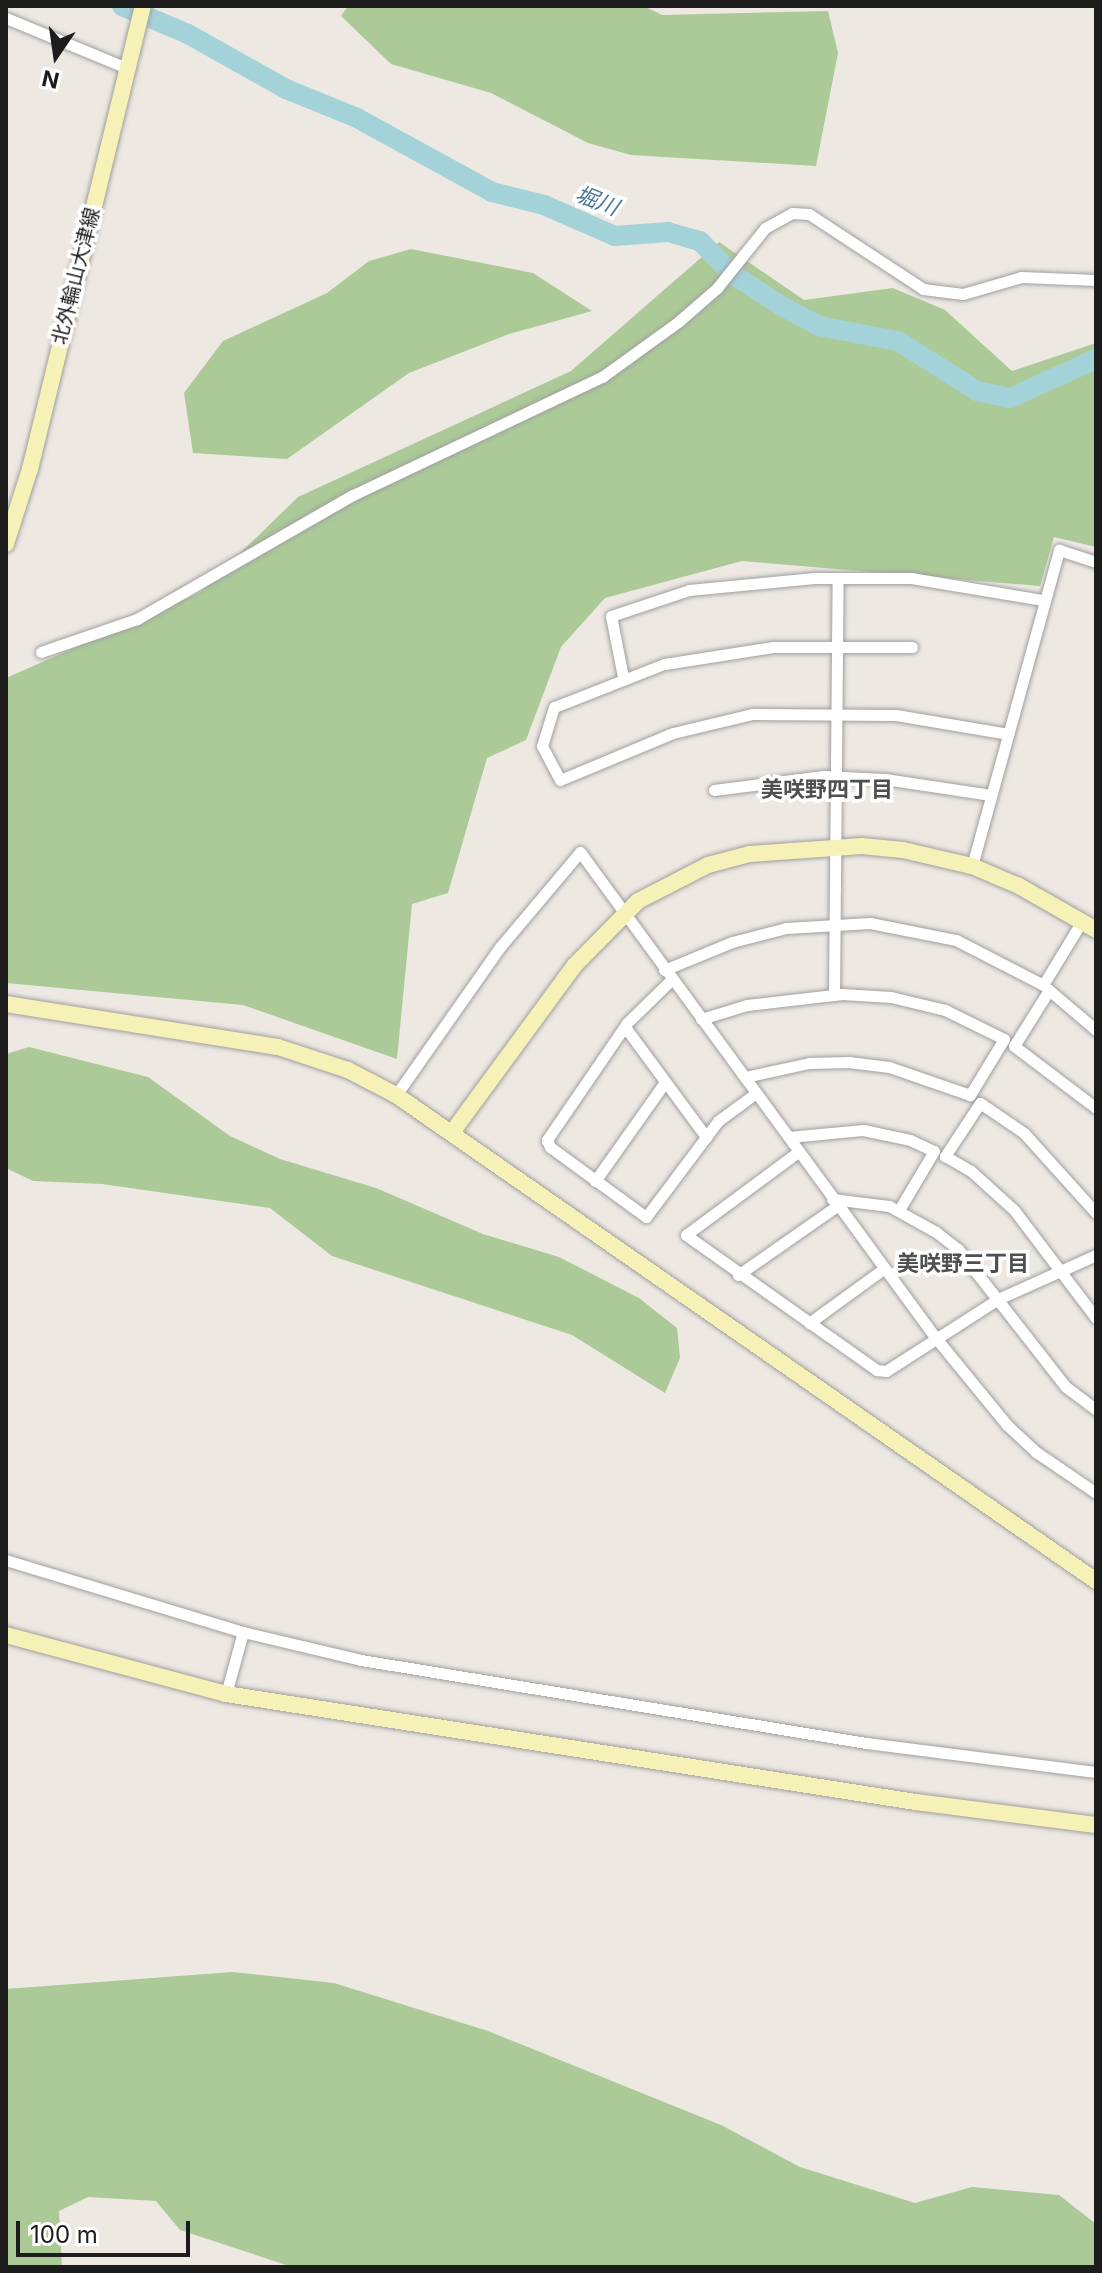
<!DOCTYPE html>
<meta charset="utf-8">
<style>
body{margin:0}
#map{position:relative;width:1102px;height:2273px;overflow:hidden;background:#ede8e2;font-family:Inter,"Noto Sans JP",sans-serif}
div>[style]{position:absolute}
.forest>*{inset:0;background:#acca98}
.river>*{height:20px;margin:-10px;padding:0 10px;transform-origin:10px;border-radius:10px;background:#a4d2d9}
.roads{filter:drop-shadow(0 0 2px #a0a0a0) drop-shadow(0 0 2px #a0a0a0)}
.street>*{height:11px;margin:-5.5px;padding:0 5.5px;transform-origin:5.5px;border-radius:5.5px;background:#fff}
.secondary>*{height:16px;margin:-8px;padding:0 8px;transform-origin:8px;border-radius:8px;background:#f6f2b7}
span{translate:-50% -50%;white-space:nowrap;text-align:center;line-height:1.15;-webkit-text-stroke:7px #fff;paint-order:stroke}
.street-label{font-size:20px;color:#1c1c1c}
.water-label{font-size:22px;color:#487897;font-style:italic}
.neighbourhood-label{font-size:22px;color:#4f4f4f;font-weight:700}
.frame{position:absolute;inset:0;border:8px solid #1c1c1c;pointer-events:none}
.north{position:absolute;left:16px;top:16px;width:80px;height:80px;-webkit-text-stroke:6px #fff;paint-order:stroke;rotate:193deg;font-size:22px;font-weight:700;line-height:32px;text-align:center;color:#1c1c1c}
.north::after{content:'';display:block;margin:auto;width:28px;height:36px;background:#1c1c1c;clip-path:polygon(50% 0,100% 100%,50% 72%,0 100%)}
.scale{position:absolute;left:16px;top:2221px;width:174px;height:36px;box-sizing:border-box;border:4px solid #1c1c1c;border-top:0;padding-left:10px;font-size:24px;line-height:28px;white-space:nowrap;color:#1c1c1c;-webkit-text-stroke:6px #fff;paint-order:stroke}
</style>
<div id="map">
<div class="forest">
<div style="clip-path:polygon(348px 6px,644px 6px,662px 15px,828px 11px,838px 53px,816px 166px,631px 155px,588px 143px,491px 93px,391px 64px,341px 16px)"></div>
<div style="clip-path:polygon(719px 242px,804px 300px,893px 288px,945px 310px,1012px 371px,1096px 343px,1096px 547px,1054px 537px,1040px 586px,742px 561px,605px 598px,561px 647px,526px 740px,487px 758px,448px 893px,412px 904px,397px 1059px,243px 1005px,6px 983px,6px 678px,199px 593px,298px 497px,571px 371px)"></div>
<div style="clip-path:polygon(411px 249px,533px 273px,592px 311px,509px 334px,409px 373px,287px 459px,193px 453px,184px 393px,223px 341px,327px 293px,369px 261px)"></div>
<div style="clip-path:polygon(29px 1047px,148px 1077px,230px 1136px,280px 1159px,376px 1188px,483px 1234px,559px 1257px,639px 1298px,677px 1328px,680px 1358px,665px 1393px,572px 1335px,332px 1256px,270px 1208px,102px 1184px,33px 1181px,6px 1168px,6px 1054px)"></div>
<div style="clip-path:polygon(232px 1972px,334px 1983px,488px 2031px,721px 2125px,800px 2167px,915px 2203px,972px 2187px,1059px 2195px,1096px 2224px,1096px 2267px,292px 2267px,180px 2230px,156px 2201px,88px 2197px,59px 2211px,62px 2267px,6px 2267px,6px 1989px)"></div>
</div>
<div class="river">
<div style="left:122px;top:6px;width:72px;rotate:23deg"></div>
<div style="left:188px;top:34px;width:112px;rotate:29.3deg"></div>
<div style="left:286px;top:89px;width:77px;rotate:22.2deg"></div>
<div style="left:357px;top:118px;width:154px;rotate:28.7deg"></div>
<div style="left:492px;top:192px;width:54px;rotate:14deg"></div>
<div style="left:544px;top:205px;width:77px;rotate:23.6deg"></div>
<div style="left:615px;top:236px;width:53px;rotate:-4.3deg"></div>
<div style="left:668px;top:232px;width:33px;rotate:16deg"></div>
<div style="left:700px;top:241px;width:46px;rotate:45.9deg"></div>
<div style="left:732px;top:274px;width:57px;rotate:32.9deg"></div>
<div style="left:780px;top:305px;width:44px;rotate:28.3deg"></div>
<div style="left:819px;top:326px;width:80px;rotate:10.8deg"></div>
<div style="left:898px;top:341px;width:93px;rotate:32.3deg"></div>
<div style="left:977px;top:391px;width:34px;rotate:12deg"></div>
<div style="left:1010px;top:398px;width:94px;rotate:-24.4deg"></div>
</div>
<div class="roads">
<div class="street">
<div style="left:6px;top:18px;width:131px;rotate:22.5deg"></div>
<div style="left:912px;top:647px;width:139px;rotate:180deg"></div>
<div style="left:773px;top:647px;width:110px;rotate:171.1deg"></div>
<div style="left:664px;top:664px;width:118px;rotate:158.6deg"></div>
<div style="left:554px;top:707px;width:41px;rotate:107.1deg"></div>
<div style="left:542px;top:746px;width:38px;rotate:62deg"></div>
<div style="left:560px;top:780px;width:122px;rotate:-22.6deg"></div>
<div style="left:673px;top:733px;width:81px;rotate:-13.5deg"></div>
<div style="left:752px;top:714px;width:144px;rotate:0.4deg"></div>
<div style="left:896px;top:715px;width:114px;rotate:9.6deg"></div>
<div style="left:41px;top:652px;width:102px;rotate:-19deg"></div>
<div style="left:137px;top:619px;width:249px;rotate:-29.9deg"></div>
<div style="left:353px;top:495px;width:276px;rotate:-25.4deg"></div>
<div style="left:602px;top:377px;width:94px;rotate:-35.9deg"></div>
<div style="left:678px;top:322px;width:52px;rotate:-41.1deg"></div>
<div style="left:717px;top:288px;width:77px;rotate:-51.3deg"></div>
<div style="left:765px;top:228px;width:31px;rotate:-29deg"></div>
<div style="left:792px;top:213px;width:17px;rotate:3deg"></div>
<div style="left:809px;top:214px;width:136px;rotate:33.3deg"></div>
<div style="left:923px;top:289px;width:40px;rotate:7.1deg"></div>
<div style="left:963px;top:294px;width:60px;rotate:-16.3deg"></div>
<div style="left:1021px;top:277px;width:75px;rotate:2.3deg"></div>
<div style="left:623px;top:677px;width:62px;rotate:-101.1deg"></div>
<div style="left:611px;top:616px;width:82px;rotate:-18.4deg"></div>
<div style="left:689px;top:590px;width:126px;rotate:-5.5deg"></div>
<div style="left:814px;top:578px;width:97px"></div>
<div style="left:911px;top:578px;width:134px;rotate:9.5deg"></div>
<div style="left:714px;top:790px;width:110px;rotate:-7.3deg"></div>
<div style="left:823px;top:776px;width:62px;rotate:2.8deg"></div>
<div style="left:885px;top:779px;width:107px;rotate:8.6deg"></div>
<div style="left:972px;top:866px;width:328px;rotate:-74.6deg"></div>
<div style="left:1059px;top:550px;width:39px;rotate:18deg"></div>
<div style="left:664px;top:970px;width:74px;rotate:-22.4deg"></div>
<div style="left:732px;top:942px;width:56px;rotate:-14.5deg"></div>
<div style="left:786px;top:928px;width:84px;rotate:-3.4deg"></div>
<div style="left:870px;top:923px;width:88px;rotate:11.2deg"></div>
<div style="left:956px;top:940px;width:98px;rotate:27.3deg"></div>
<div style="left:1043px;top:985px;width:75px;rotate:-58.6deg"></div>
<div style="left:671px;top:980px;width:62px;rotate:135.7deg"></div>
<div style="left:627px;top:1023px;width:142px;rotate:124.4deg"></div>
<div style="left:547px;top:1140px;width:8px;rotate:67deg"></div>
<div style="left:550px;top:1147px;width:119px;rotate:36.1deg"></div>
<div style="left:646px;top:1217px;width:120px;rotate:-53.1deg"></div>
<div style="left:718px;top:1121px;width:47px;rotate:-36.4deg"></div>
<div style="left:834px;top:995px;width:417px;rotate:-89.5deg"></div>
<div style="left:701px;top:1019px;width:48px;rotate:-16.9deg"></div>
<div style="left:747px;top:1005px;width:96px;rotate:-6.6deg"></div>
<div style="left:842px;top:994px;width:49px;rotate:3.5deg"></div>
<div style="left:891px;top:997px;width:56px;rotate:13.5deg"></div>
<div style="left:945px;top:1010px;width:66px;rotate:26.2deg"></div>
<div style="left:1004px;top:1039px;width:66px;rotate:121.3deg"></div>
<div style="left:970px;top:1095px;width:86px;rotate:-160.9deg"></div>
<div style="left:889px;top:1067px;width:39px;rotate:-173deg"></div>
<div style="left:850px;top:1062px;width:41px;rotate:178.6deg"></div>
<div style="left:809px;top:1063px;width:66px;rotate:167.7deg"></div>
<div style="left:625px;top:1027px;width:137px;rotate:53.6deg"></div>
<div style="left:1096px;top:1030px;width:62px;rotate:-139.6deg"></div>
<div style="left:1049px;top:990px;width:66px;rotate:122deg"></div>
<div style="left:1014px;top:1046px;width:103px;rotate:37.1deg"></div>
<div style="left:396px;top:1095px;width:181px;rotate:-54.9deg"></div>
<div style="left:500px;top:947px;width:124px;rotate:-49.9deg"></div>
<div style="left:580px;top:852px;width:601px;rotate:53.8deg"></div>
<div style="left:935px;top:1337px;width:114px;rotate:50.7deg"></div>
<div style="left:1007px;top:1425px;width:40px;rotate:43deg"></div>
<div style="left:1036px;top:1452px;width:73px;rotate:34.3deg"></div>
<div style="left:789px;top:1137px;width:74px;rotate:-5.4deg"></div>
<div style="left:863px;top:1130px;width:48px;rotate:12deg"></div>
<div style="left:910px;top:1140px;width:26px;rotate:25deg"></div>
<div style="left:934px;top:1151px;width:69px;rotate:120.7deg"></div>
<div style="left:798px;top:1152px;width:139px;rotate:143.5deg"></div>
<div style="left:686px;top:1235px;width:234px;rotate:35.3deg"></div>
<div style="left:877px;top:1370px;width:9px;rotate:6deg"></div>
<div style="left:886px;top:1371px;width:133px;rotate:-32.7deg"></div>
<div style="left:998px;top:1299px;width:107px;rotate:-24.2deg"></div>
<div style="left:595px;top:1181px;width:121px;rotate:-54.7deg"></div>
<div style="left:832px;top:1199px;width:57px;rotate:7deg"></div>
<div style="left:889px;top:1206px;width:54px;rotate:29deg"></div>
<div style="left:936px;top:1232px;width:28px;rotate:38deg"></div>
<div style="left:958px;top:1249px;width:175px;rotate:52deg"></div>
<div style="left:1066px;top:1387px;width:38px;rotate:37deg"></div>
<div style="left:1096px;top:1213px;width:108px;rotate:-132deg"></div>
<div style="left:1024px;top:1133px;width:53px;rotate:-145.7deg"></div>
<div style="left:980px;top:1103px;width:64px;rotate:123.4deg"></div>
<div style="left:945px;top:1156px;width:30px;rotate:30deg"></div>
<div style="left:971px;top:1171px;width:58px;rotate:42.2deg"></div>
<div style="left:1014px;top:1210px;width:136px;rotate:52.8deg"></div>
<div style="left:738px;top:1275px;width:121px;rotate:-34.9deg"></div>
<div style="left:809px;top:1323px;width:90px;rotate:-36deg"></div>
<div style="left:6px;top:1560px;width:248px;rotate:16.9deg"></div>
<div style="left:243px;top:1632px;width:121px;rotate:13.3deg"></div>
<div style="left:361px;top:1660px;width:512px;rotate:9.33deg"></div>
<div style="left:866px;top:1743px;width:232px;rotate:7.2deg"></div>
<div style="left:226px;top:1694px;width:64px;rotate:-74.7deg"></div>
</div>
<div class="secondary">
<div style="left:6px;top:544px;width:79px;rotate:-72.3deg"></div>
<div style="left:30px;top:469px;width:477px;rotate:-76.3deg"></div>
<div style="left:6px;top:1004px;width:275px;rotate:9deg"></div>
<div style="left:278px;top:1047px;width:74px;rotate:18.2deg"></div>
<div style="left:348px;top:1070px;width:54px;rotate:27.5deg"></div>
<div style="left:396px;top:1095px;width:852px;rotate:34.77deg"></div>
<div style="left:453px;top:1131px;width:205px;rotate:-53.7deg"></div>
<div style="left:574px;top:966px;width:91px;rotate:-45.4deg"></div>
<div style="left:638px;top:901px;width:79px;rotate:-27.2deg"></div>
<div style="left:708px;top:865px;width:43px;rotate:-14.7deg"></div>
<div style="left:750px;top:854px;width:112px;rotate:-4.1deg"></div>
<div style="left:862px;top:846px;width:41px;rotate:5.6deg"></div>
<div style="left:903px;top:850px;width:71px;rotate:13.1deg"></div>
<div style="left:972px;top:866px;width:51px;rotate:23.1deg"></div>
<div style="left:1019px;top:886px;width:89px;rotate:29.7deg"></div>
<div style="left:6px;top:1635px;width:228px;rotate:15deg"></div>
<div style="left:226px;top:1694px;width:698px;rotate:8.9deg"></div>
<div style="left:916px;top:1802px;width:181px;rotate:7.3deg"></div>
</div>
</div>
<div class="street-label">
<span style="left:76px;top:276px;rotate:-76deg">北外輪山大津線</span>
</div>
<div class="water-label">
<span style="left:597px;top:201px;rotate:21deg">堀川</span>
</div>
<div class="neighbourhood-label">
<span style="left:827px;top:790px">美咲野四丁目</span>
<span style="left:963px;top:1264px">美咲野三丁目</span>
</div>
<div class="frame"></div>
<div class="north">N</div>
<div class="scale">100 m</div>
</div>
